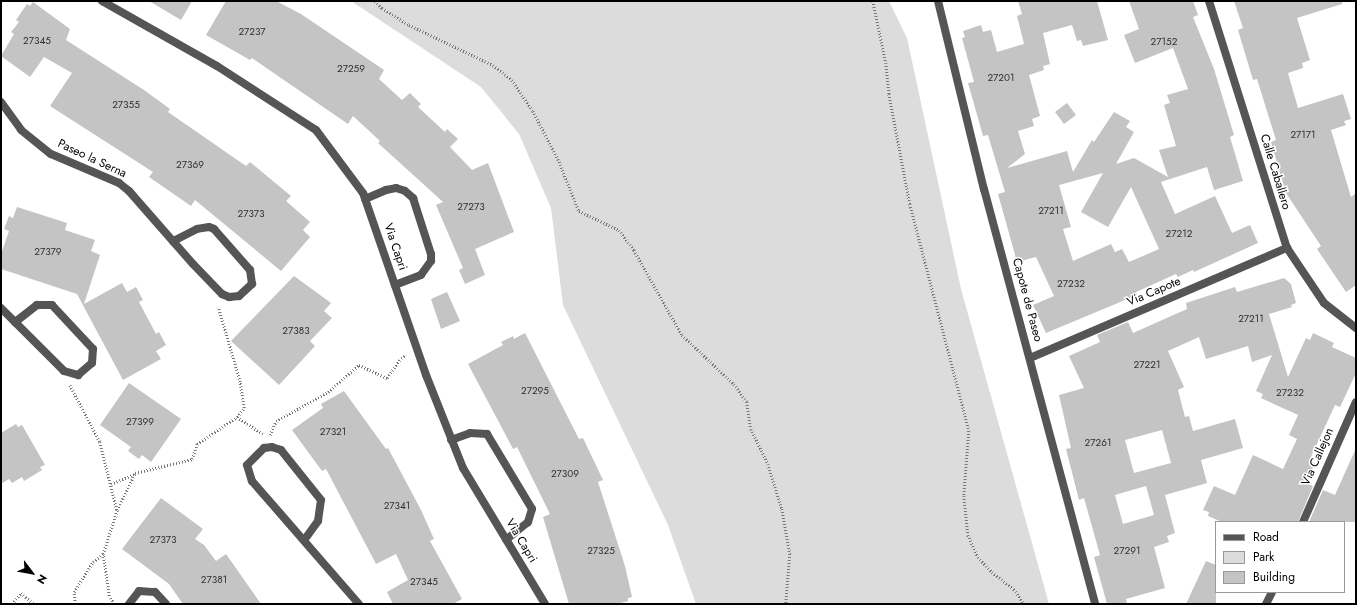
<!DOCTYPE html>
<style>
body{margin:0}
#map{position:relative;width:1357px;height:605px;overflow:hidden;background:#fff;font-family:Jost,sans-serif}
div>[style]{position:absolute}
.green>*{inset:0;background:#dcdcdc}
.building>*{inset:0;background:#c4c4c4}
.path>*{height:2.5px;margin-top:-1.25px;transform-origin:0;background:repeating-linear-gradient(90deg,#777 0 1px,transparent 0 3px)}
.service>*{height:8px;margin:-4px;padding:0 4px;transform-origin:4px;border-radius:4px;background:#555}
.minor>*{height:8px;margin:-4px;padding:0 4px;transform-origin:4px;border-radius:4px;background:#555}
span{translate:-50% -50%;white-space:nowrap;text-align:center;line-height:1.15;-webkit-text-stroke:3px #fff;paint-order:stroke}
.number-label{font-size:10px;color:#313131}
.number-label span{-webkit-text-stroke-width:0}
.street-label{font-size:12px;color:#000}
.frame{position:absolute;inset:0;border:2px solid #000;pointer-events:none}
.legend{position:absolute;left:1215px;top:521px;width:130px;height:72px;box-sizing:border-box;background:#fff;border:1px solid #999;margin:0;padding:5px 7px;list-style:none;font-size:12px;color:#000}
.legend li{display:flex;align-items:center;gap:8px;height:20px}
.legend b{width:20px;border:1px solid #999}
.north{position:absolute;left:12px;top:553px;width:40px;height:40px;-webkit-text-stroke:3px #fff;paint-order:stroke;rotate:122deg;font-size:11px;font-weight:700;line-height:16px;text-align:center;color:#000}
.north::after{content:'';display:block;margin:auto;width:14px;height:18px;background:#000;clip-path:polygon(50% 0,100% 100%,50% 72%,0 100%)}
</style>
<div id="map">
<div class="green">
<div style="clip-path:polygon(351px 1px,889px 1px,907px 38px,961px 289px,1049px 604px,696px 604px,668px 525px,563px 305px,551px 208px,519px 134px,481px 87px)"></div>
</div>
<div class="building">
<div style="clip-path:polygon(149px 1px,192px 1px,181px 20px)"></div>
<div style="clip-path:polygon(226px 1px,276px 1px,301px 14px,384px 70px,379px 79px,402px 100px,410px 93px,421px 104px,418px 107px,445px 132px,447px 129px,458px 139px,450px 147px,472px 170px,488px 163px,514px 232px,475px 249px,485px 275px,465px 284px,459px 270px,463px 268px,436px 205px,443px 202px,378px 143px,380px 141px,353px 116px,348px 124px,252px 58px,250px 60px,206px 35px)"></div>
<div style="clip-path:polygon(evenodd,1018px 1px,1097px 1px,1108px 40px,1083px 46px,1081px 40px,1077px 41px,1072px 25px,1043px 33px,1050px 64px,1043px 66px,1044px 70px,1029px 75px,1040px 116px,1032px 119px,1034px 126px,1018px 131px,1025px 154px,1007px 168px,1067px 151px,1073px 172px,1092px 140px,1094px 142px,1114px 112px,1130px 121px,1126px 127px,1134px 132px,1116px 164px,1134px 158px,1168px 177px,1159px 150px,1176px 146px,1164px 105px,1170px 103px,1167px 95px,1188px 89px,1173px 48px,1135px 63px,1124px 35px,1139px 29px,1129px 1px,1193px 1px,1198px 15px,1193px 17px,1214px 69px,1234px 135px,1230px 137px,1243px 181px,1214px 190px,1207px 167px,1161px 182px,1175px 214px,1215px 196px,1232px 233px,1250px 225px,1258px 243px,1194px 272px,1193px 270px,1178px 277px,1176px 274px,1136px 292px,1137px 295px,1046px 333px,1033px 305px,1054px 296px,1036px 257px,1017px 262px,998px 194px,1005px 192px,988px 135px,983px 136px,968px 83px,974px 82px,962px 38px,965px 37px,963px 31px,981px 25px,983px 32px,991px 30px,997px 52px,1024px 44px,1017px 16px,1022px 14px,1018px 1px,1103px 173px,1081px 212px,1108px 227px,1131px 187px,1159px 249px,1129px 262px,1122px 249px,1115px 252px,1111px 244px,1073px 261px,1063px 229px,1071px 227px,1059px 185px,1103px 173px)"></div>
<div style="clip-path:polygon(1234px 1px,1342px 1px,1342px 4px,1297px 18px,1310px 60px,1302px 63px,1303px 68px,1288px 73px,1298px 108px,1343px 94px,1351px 119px,1344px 121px,1346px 125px,1331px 130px,1351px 197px,1356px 193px,1356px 285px,1346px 292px,1317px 249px,1321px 246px,1286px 193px,1271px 142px,1276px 140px,1257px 79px,1253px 80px,1238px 30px,1243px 28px)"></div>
<div style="clip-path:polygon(33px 2px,70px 29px,66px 40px,144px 90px,170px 109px,168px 112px,246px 166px,250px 162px,291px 196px,286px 201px,310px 222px,303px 230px,310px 237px,281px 271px,195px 200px,191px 206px,149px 177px,153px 172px,50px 106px,72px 73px,44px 57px,30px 77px,1px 56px,14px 34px,11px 32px,19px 22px,16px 20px,27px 4px,30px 6px)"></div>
<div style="clip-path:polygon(1067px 103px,1076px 115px,1064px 124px,1055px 112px)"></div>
<div style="clip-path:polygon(17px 207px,67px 223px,65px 230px,95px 240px,91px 251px,100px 255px,84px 304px,122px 283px,127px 292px,136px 287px,143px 300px,139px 302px,156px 334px,159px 332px,166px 345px,156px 351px,161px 359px,123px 380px,77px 294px,1px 269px,1px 254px,9px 231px,4px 229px,9px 216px,13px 218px)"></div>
<div style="clip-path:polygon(294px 276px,331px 303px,324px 311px,332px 318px,310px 341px,315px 346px,279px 385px,231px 341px)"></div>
<div style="clip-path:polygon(evenodd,1284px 278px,1291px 284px,1296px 303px,1291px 305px,1292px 307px,1269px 314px,1288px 377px,1306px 338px,1310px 340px,1313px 333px,1334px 343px,1332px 347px,1356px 358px,1356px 373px,1340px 407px,1335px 405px,1309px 461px,1315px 463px,1306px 483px,1313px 486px,1298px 522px,1222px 522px,1208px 516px,1209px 512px,1203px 510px,1214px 486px,1235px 495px,1253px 455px,1283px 469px,1297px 439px,1289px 435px,1298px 415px,1261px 398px,1263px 394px,1256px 391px,1272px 355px,1252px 362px,1248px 346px,1206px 359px,1199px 337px,1168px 351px,1184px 387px,1178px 390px,1185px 417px,1189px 416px,1193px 431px,1235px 419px,1243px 448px,1201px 460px,1207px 483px,1165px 495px,1175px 533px,1167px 536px,1169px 542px,1154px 547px,1165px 588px,1126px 599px,1127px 604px,1107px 604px,1094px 557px,1100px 555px,1084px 498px,1079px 500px,1066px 449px,1071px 448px,1059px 395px,1084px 388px,1069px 356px,1100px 342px,1097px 335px,1128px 322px,1133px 333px,1187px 309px,1186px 303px,1235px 287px,1237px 292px,1284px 278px,1162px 430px,1171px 463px,1134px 473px,1125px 440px,1162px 430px,1284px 278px,1146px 486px,1154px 515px,1123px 524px,1115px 495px,1146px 486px)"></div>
<div style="clip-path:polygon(447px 292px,460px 321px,441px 329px,431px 299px)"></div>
<div style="clip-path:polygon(525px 333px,579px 439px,583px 438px,603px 480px,598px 482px,625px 566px,632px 597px,628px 598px,628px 601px,617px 604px,569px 604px,543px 517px,550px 514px,517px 447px,513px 449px,468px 364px,503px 345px,501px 342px,513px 336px,514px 339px)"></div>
<div style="clip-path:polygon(129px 383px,181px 419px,151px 462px,142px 455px,139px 459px,128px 451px,131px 447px,100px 425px)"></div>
<div style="clip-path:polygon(344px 391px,386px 449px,388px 448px,421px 510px,434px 539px,430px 541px,462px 599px,453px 604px,393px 604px,387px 592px,408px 580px,396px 554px,376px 564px,326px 469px,322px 471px,292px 430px,323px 408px,321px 404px)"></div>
<div style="clip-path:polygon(16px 424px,18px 427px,22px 425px,45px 465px,40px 467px,42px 470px,24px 481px,22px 477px,12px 483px,9px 479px,1px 484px,1px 433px)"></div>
<div style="clip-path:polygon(1356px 448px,1356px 522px,1309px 522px,1323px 490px,1335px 495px)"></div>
<div style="clip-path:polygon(161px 498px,203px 529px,195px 539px,204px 545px,216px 561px,226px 554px,261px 604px,183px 604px,169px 584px,122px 549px)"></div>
<div style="clip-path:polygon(1206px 561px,1216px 565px,1216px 604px,1186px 604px)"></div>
</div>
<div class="path">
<div style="left:375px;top:1px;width:10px;rotate:45deg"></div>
<div style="left:382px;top:8px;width:32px;rotate:32deg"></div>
<div style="left:409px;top:25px;width:93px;rotate:25.5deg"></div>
<div style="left:493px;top:65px;width:24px;rotate:38deg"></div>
<div style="left:512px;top:80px;width:37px;rotate:56deg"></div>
<div style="left:533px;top:111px;width:54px;rotate:62.5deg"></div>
<div style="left:558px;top:159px;width:56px;rotate:68deg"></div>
<div style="left:579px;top:211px;width:44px;rotate:25.4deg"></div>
<div style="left:619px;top:230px;width:25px;rotate:53deg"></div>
<div style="left:634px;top:250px;width:98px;rotate:60.5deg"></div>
<div style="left:682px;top:335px;width:71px;rotate:43.3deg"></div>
<div style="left:734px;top:384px;width:22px;rotate:54deg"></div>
<div style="left:747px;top:402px;width:27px;rotate:82deg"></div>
<div style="left:751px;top:429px;width:39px;rotate:64deg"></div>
<div style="left:768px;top:464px;width:47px;rotate:72.7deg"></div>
<div style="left:782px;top:509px;width:46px;rotate:79.9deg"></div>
<div style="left:790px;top:554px;width:50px;rotate:94.6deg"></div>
<div style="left:873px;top:1px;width:63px;rotate:78.2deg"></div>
<div style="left:886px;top:63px;width:31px;rotate:84deg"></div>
<div style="left:889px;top:94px;width:112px;rotate:79.2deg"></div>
<div style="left:910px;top:204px;width:235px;rotate:75.4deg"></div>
<div style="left:969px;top:431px;width:65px;rotate:94.4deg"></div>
<div style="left:964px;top:496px;width:39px;rotate:84deg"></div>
<div style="left:968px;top:535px;width:24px;rotate:66deg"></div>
<div style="left:978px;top:557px;width:21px;rotate:47deg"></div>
<div style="left:992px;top:572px;width:28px;rotate:38deg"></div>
<div style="left:1014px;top:589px;width:18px;rotate:56deg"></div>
<div style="left:70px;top:385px;width:64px;rotate:62.2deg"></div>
<div style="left:100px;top:442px;width:70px;rotate:76deg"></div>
<div style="left:237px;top:417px;width:31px;rotate:33deg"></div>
<div style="left:270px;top:435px;width:15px;rotate:-67deg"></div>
<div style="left:276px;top:421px;width:60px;rotate:-29.1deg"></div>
<div style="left:328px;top:392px;width:41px;rotate:-41.1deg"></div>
<div style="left:359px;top:365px;width:31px;rotate:25deg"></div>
<div style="left:387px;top:378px;width:24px;rotate:-55deg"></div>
<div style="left:401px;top:358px;width:6px;rotate:-31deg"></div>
<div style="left:111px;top:484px;width:26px;rotate:-23deg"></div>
<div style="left:12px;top:604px;width:14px;rotate:-51deg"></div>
<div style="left:21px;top:593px;width:17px;rotate:40deg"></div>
<div style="left:75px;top:604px;width:12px;rotate:-95deg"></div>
<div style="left:74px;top:592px;width:36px;rotate:-58deg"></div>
<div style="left:93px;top:562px;width:13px;rotate:-39deg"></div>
<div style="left:114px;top:604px;width:9px;rotate:-122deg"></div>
<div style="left:109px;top:596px;width:42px;rotate:-98.1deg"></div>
<div style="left:103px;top:554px;width:46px;rotate:-72.3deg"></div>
<div style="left:117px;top:510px;width:41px;rotate:-64.1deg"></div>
<div style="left:135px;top:473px;width:59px;rotate:-13.8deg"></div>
<div style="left:192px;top:459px;width:16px;rotate:-72deg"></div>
<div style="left:197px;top:444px;width:48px;rotate:-34deg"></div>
<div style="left:237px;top:417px;width:11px;rotate:-52deg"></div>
<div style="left:244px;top:408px;width:26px;rotate:-99deg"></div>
<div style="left:240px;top:382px;width:78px;rotate:-106.3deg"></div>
</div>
<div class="service">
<div style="left:365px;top:199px;width:23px;rotate:-23deg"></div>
<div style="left:386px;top:190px;width:10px;rotate:-11deg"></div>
<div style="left:396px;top:188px;width:9px;rotate:18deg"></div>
<div style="left:405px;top:191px;width:11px;rotate:41deg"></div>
<div style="left:413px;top:198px;width:59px;rotate:72.2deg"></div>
<div style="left:431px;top:254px;width:7px;rotate:90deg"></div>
<div style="left:431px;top:261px;width:17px;rotate:126deg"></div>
<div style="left:421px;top:275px;width:28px;rotate:159deg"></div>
<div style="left:451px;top:440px;width:20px;rotate:-20deg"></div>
<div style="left:470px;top:433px;width:17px;rotate:3deg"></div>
<div style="left:487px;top:434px;width:87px;rotate:59deg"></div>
<div style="left:532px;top:509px;width:14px;rotate:107deg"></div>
<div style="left:528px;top:522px;width:28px;rotate:141deg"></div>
</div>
<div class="minor">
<div style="left:102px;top:1px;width:132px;rotate:29.5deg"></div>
<div style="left:217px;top:66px;width:118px;rotate:32.9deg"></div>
<div style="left:316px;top:130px;width:79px;rotate:53.3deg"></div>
<div style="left:363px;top:193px;width:193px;rotate:70.9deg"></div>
<div style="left:426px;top:375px;width:100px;rotate:68.3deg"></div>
<div style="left:463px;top:468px;width:159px;rotate:58.9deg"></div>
<div style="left:938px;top:1px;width:194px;rotate:76.3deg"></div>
<div style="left:984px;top:189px;width:430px;rotate:75deg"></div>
<div style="left:1209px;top:1px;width:259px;rotate:72.5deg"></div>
<div style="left:1287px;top:248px;width:66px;rotate:56.1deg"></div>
<div style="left:1324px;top:303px;width:41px;rotate:38deg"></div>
<div style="left:1px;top:102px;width:34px;rotate:54deg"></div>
<div style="left:21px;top:130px;width:38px;rotate:39deg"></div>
<div style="left:51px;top:154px;width:74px;rotate:23.1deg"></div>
<div style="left:119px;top:183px;width:13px;rotate:39deg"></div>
<div style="left:129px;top:191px;width:97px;rotate:48.8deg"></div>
<div style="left:193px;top:264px;width:42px;rotate:46deg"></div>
<div style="left:222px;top:294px;width:8px;rotate:23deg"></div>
<div style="left:229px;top:297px;width:10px;rotate:-6deg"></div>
<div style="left:239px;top:296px;width:18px;rotate:-43deg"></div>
<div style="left:252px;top:284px;width:14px;rotate:-98deg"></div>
<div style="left:250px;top:270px;width:55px;rotate:-131.3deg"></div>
<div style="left:214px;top:229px;width:5px;rotate:-158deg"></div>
<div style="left:209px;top:227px;width:12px;rotate:171deg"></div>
<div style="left:197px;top:229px;width:27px;rotate:153deg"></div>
<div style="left:1px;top:308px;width:89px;rotate:45deg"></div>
<div style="left:64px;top:371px;width:15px;rotate:16deg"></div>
<div style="left:78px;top:375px;width:18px;rotate:-41deg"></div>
<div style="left:92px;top:363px;width:14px;rotate:-86deg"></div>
<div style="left:93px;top:349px;width:60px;rotate:-133deg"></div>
<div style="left:52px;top:305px;width:15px;rotate:180deg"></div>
<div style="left:37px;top:305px;width:28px;rotate:142deg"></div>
<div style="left:1030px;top:358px;width:280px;rotate:-23.2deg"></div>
<div style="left:1303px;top:522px;width:131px;rotate:-66.2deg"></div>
<div style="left:305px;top:539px;width:22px;rotate:-54deg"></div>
<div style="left:318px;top:521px;width:21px;rotate:-82deg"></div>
<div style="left:321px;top:500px;width:64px;rotate:-128.7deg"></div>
<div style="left:281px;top:450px;width:9px;rotate:-162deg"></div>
<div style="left:272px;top:447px;width:8px;rotate:173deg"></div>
<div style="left:264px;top:448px;width:24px;rotate:135deg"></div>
<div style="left:247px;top:465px;width:17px;rotate:73deg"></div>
<div style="left:252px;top:481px;width:163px;rotate:49deg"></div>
<div style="left:129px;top:604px;width:16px;rotate:-52deg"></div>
<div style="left:139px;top:591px;width:16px;rotate:4deg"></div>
<div style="left:155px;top:592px;width:16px;rotate:47deg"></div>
<div style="left:1266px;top:604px;width:13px;rotate:-63deg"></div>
</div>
<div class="number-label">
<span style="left:252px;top:32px">27237</span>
<span style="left:37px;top:41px">27345</span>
<span style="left:1164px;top:42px">27152</span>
<span style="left:351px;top:69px">27259</span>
<span style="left:1001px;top:78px">27201</span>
<span style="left:126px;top:105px">27355</span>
<span style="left:1303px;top:135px">27171</span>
<span style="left:190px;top:165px">27369</span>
<span style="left:471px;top:207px">27273</span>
<span style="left:1051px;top:211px">27211</span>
<span style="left:251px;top:214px">27373</span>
<span style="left:1179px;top:234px">27212</span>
<span style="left:48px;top:252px">27379</span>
<span style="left:1071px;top:284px">27232</span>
<span style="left:1251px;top:319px">27211</span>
<span style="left:296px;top:331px">27383</span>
<span style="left:1147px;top:365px">27221</span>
<span style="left:535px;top:391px">27295</span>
<span style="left:1290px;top:393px">27232</span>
<span style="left:140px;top:422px">27399</span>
<span style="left:333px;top:432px">27321</span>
<span style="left:1098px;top:443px">27261</span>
<span style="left:565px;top:474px">27309</span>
<span style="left:397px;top:506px">27341</span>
<span style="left:163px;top:540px">27373</span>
<span style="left:601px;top:551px">27325</span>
<span style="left:1127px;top:551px">27291</span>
<span style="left:214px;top:580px">27381</span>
<span style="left:424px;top:582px">27345</span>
</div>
<div class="street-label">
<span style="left:92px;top:159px;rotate:25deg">Paseo la Serna</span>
<span style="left:1275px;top:172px;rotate:73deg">Calle Caballero</span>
<span style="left:395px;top:247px;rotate:71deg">Via Capri</span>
<span style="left:1154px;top:292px;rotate:-23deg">Via Capote</span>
<span style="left:1027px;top:300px;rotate:75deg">Capote de Paseo</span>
<span style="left:1318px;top:457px;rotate:-66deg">Via Callejon</span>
<span style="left:521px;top:541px;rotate:59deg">Via Capri</span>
</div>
<div class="frame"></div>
<ul class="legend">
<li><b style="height:5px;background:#555"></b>Road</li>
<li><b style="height:11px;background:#dcdcdc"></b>Park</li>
<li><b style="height:11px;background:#c4c4c4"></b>Building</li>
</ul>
<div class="north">N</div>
</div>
